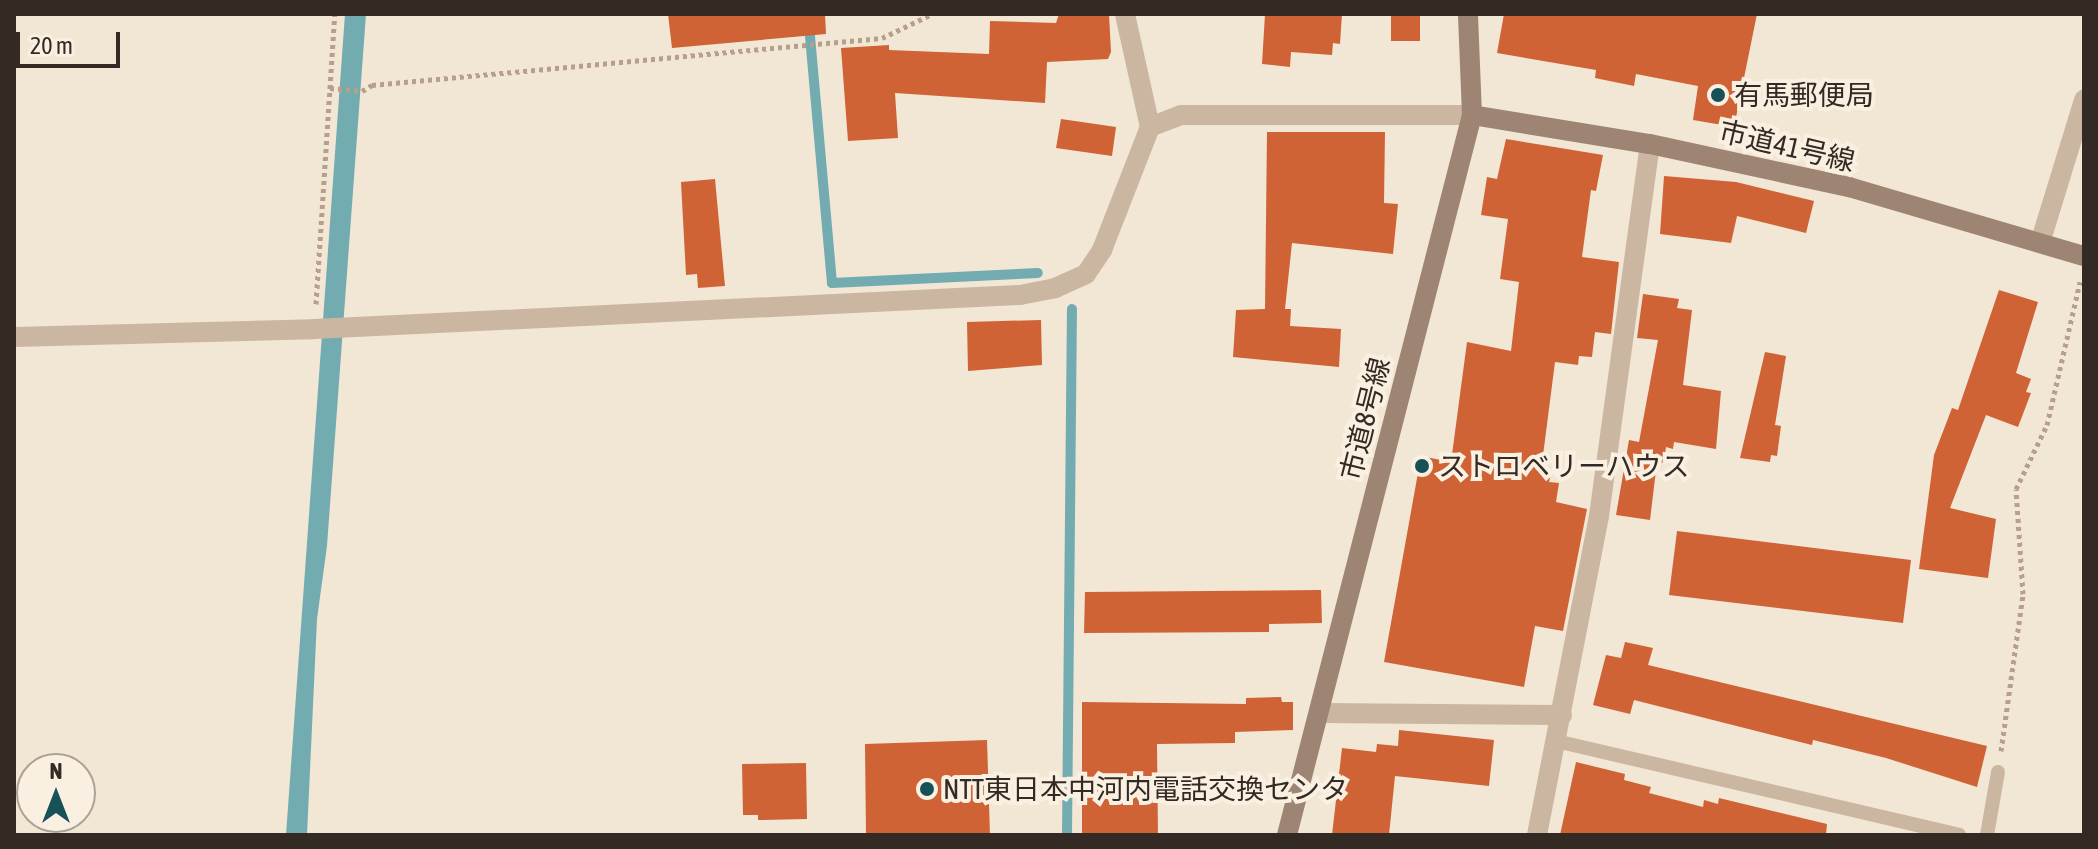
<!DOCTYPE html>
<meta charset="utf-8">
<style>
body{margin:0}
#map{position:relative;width:2098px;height:849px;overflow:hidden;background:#f2e6d5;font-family:"Asap Condensed","Noto Sans JP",sans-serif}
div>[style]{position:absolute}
.water>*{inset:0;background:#72acb1}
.stream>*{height:10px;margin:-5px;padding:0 5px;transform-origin:5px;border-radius:5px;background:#72acb1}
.building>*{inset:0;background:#cf6336}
.path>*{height:5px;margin-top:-2.5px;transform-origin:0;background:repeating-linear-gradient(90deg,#b7a08b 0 4px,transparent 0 8px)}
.lane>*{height:14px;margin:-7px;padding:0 7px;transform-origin:7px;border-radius:7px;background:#cbb6a1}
.street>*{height:20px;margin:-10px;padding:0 10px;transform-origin:10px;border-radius:10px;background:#cbb6a1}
.secondary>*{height:20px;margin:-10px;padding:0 10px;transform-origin:10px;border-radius:10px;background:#9e8472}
.dots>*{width:22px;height:22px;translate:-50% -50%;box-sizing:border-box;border:4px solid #faf0e1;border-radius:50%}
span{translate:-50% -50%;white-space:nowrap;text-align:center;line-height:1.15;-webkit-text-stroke:8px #faf0e1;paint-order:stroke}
.poi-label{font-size:28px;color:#342a24}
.left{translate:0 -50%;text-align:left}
.street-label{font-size:28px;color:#342a24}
.frame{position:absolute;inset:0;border:16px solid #342a24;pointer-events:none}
.north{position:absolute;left:16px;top:753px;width:80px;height:80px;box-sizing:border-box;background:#faf0e1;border:2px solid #aba195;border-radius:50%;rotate:0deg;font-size:22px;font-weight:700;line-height:32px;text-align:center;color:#342a24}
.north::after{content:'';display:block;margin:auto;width:28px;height:36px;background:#175158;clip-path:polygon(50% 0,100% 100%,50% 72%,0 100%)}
.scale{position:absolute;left:16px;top:32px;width:104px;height:36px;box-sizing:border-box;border:4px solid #342a24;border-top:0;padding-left:10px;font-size:24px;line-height:28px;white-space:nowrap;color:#342a24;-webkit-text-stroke:6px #faf0e1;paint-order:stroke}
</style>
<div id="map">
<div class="water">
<div style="clip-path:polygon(345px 14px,366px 14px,327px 546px,317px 619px,307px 835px,286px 835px)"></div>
</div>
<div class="stream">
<div style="left:808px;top:14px;width:270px;rotate:84.9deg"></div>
<div style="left:832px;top:283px;width:206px;rotate:-2.8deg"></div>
<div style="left:1067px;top:835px;width:526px;rotate:-89.46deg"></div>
</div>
<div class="building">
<div style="clip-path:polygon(668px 14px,825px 14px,826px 34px,672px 48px)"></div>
<div style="clip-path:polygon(1059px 14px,1109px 14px,1111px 52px,1108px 59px,1047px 62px,1045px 103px,895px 93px,898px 138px,848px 141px,841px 48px,889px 45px,889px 50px,989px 54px,990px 21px,1056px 23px)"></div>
<div style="clip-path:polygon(1265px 14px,1342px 14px,1340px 44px,1333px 43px,1332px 55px,1291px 52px,1290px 67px,1262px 64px)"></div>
<div style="clip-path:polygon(1391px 14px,1420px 14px,1420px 41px,1391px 41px)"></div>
<div style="clip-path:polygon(1504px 14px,1757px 14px,1734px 127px,1693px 120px,1698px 86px,1636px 74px,1634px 86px,1595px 78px,1596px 70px,1497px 53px)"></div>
<div style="clip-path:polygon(1061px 119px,1116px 127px,1112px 156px,1056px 148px)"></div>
<div style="clip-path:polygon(1267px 132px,1385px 132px,1384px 203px,1398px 204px,1393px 254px,1292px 243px,1285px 309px,1291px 309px,1290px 326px,1341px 329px,1339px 367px,1233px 357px,1236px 310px,1265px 309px)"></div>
<div style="clip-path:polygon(1506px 139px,1603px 155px,1596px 191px,1591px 190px,1582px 257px,1619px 262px,1611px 334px,1595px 332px,1592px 357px,1579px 356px,1578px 365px,1555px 362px,1541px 471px,1551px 473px,1549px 482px,1559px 483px,1556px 502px,1587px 509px,1563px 631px,1535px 626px,1524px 687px,1384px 662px,1421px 456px,1451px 462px,1467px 342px,1511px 351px,1519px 282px,1500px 279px,1508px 219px,1481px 215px,1487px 177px,1497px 179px)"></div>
<div style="clip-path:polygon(1664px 176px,1736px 182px,1814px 201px,1806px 233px,1737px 216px,1731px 243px,1660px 234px)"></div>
<div style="clip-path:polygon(715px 179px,725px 286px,698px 288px,697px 274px,686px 275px,681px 182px)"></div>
<div style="clip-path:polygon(1999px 290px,2038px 302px,2016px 373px,2031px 379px,2026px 392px,2031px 393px,2018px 427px,1986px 415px,1950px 508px,1996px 519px,1988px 578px,1919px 569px,1934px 455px,1952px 408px,1958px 410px)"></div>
<div style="clip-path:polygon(1643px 294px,1679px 299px,1677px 308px,1692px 310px,1683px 385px,1721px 391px,1716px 449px,1674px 442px,1673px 449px,1666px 447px,1664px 463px,1657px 462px,1650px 520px,1616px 515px,1629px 440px,1639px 442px,1658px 340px,1637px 338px)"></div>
<div style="clip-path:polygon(1041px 320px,1042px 365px,968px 371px,967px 322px)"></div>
<div style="clip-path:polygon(1765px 352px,1786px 356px,1775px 425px,1781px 426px,1777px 456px,1771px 455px,1770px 462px,1740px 458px)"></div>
<div style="clip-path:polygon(1677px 531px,1911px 560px,1903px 623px,1669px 595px)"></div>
<div style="clip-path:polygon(1321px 590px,1322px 623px,1269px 624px,1269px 632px,1084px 633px,1085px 592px)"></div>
<div style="clip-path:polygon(1625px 642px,1653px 648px,1648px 665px,1987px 746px,1977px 787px,1886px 758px,1813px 740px,1812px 745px,1634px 700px,1630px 714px,1593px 705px,1606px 655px,1621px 658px)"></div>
<div style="clip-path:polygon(1281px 697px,1282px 702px,1293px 702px,1293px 730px,1235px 732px,1235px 743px,1157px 744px,1158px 835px,1082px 835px,1082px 702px,1246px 704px,1246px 698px)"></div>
<div style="clip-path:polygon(1399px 730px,1494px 740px,1489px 786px,1395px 776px,1389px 835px,1332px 835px,1342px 748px,1376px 752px,1377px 744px,1398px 746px)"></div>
<div style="clip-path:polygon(987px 740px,990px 835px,866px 835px,865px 744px)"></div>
<div style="clip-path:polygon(1576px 762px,1625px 774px,1624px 780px,1651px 787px,1649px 793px,1703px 807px,1704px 800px,1718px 804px,1719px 798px,1827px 824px,1826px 835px,1560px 835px)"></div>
<div style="clip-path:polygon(806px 763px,807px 819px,758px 820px,758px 815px,743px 815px,742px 764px)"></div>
</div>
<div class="path">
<div style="left:330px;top:88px;width:32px;rotate:5deg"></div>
<div style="left:362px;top:91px;width:12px;rotate:-31deg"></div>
<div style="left:372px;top:85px;width:512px;rotate:-5.27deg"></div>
<div style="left:882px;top:38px;width:55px;rotate:-25.6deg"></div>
<div style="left:316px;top:304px;width:291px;rotate:-86.3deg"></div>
<div style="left:2001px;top:751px;width:159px;rotate:-82deg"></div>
<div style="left:2023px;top:594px;width:105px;rotate:-93.8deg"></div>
<div style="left:2016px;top:489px;width:71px;rotate:-64.2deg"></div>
<div style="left:2047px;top:425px;width:147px;rotate:-77deg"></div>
<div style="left:2084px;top:835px;width:2px;rotate:-90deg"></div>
</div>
<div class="lane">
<div style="left:1556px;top:741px;width:414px;rotate:13.1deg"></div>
<div style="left:1987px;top:835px;width:64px;rotate:-80.1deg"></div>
</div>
<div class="street">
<div style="left:1150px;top:127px;width:33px;rotate:-21deg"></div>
<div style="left:1181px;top:115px;width:291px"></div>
<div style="left:2040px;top:243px;width:150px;rotate:-72.9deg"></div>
<div style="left:14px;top:337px;width:300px;rotate:-1.5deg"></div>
<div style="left:314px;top:329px;width:707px;rotate:-2.76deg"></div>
<div style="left:1020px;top:295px;width:36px;rotate:-11deg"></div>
<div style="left:1055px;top:288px;width:34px;rotate:-24deg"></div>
<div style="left:1086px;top:274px;width:29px;rotate:-56deg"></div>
<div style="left:1102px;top:250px;width:132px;rotate:-68.7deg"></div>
<div style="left:1150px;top:127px;width:116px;rotate:-102.5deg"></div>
<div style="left:1319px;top:713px;width:243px;rotate:0.5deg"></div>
<div style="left:1537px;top:835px;width:325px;rotate:-79deg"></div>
<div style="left:1599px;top:516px;width:375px;rotate:-82.2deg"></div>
</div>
<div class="secondary">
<div style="left:1472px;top:115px;width:180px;rotate:9.3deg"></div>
<div style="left:1650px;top:144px;width:204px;rotate:12.2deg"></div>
<div style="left:1849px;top:187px;width:245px;rotate:16.4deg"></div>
<div style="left:1287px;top:835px;width:743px;rotate:-75.59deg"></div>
<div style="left:1472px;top:115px;width:101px;rotate:-92.3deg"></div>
</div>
<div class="dots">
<div style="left:1718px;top:95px;background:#175158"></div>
<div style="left:1422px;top:466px;background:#175158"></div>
<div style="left:927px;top:789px;background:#175158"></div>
</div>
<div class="poi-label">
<span class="left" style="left:1734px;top:95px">有馬郵便局</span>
<span class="left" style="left:1438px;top:466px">ストロベリーハウス</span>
<span class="left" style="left:943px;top:789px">NTT東日本中河内電話交換センタ</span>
</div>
<div class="street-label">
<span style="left:1787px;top:146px;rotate:13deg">市道41号線</span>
<span style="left:1365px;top:419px;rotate:-76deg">市道8号線</span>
</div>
<div class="frame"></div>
<div class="north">N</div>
<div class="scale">20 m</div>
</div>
